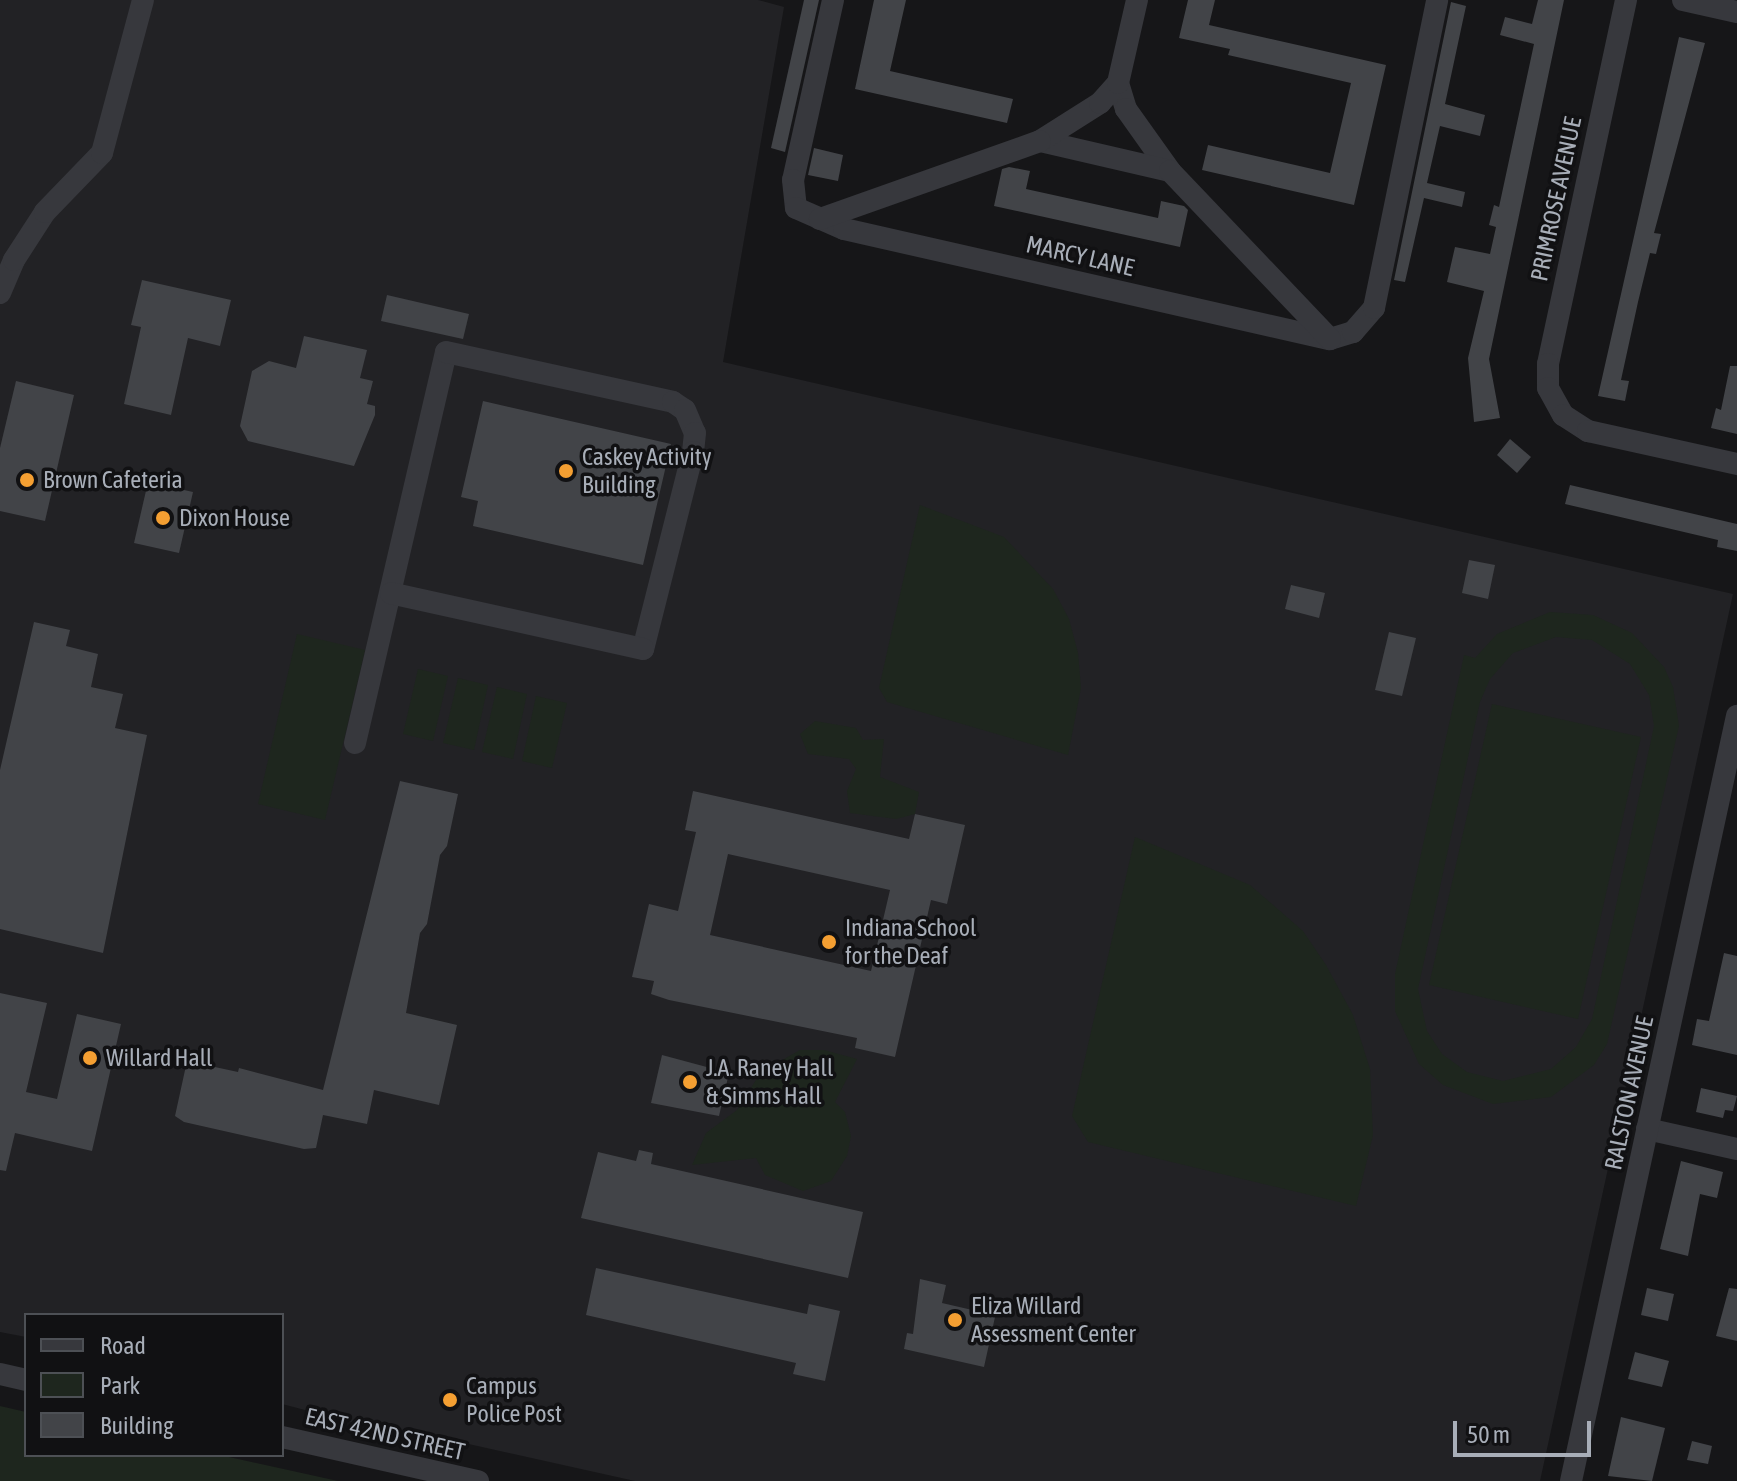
<!DOCTYPE html>
<style>
body{margin:0}
#map{position:relative;width:1737px;height:1481px;overflow:hidden;background:#161618;font-family:"Asap Condensed",sans-serif}
div>[style]{position:absolute}
.built>*{inset:0;background:#222225}
.green>*{inset:0;background:#1e261e}
.building>*{inset:0;background:#424448}
.minor>*{height:22px;margin:-11px;padding:0 11px;transform-origin:11px;border-radius:11px;background:#37383d}
.dots>*{width:22px;height:22px;translate:-50% -50%;box-sizing:border-box;border:4px solid #111113;border-radius:50%}
span{translate:-50% -50%;white-space:nowrap;text-align:center;line-height:1.15;-webkit-text-stroke:7px #111113;paint-order:stroke}
.street-label{font-size:24px;color:#a8aeb8}
.poi-label{font-size:24px;color:#a8aeb8}
.left{translate:0 -50%;text-align:left}
.legend{position:absolute;left:24px;top:1313px;width:260px;height:144px;box-sizing:border-box;background:#111113;border:2px solid #4d5055;margin:0;padding:10px 14px;list-style:none;font-size:24px;color:#a8aeb8}
.legend li{display:flex;align-items:center;gap:16px;height:40px}
.legend b{width:40px;border:2px solid #4d5055}
.scale{position:absolute;left:1453px;top:1421px;width:138px;height:36px;box-sizing:border-box;border:4px solid #a8aeb8;border-top:0;padding-left:10px;font-size:24px;line-height:28px;white-space:nowrap;color:#a8aeb8;-webkit-text-stroke:6px #111113;paint-order:stroke}
</style>
<div id="map">
<div class="built">
<div style="clip-path:polygon(0 0,758px 0,784px 7px,723px 362px,1733px 594px,1540px 1481px,635px 1481px,424px 1434px,401px 1435px,282px 1404px,282px 1315px,26px 1315px,26px 1337px,0 1332px)"></div>
</div>
<div class="green">
<div style="clip-path:polygon(920px 505px,1004px 537px,1053px 589px,1069px 619px,1078px 653px,1081px 688px,1068px 755px,887px 702px,879px 688px)"></div>
<div style="clip-path:polygon(evenodd,1550px 612px,1593px 615px,1632px 633px,1664px 667px,1673px 687px,1679px 726px,1607px 1044px,1594px 1065px,1551px 1097px,1493px 1104px,1443px 1085px,1419px 1064px,1395px 1011px,1395px 974px,1464px 655px,1475px 658px,1497px 634px,1550px 612px,1556px 637px,1592px 640px,1630px 664px,1649px 695px,1654px 726px,1592px 1019px,1576px 1047px,1551px 1069px,1503px 1081px,1467px 1072px,1442px 1054px,1427px 1031px,1418px 989px,1480px 702px,1490px 679px,1513px 653px,1556px 637px)"></div>
<div style="clip-path:polygon(297px 634px,365px 650px,325px 820px,258px 804px)"></div>
<div style="clip-path:polygon(418px 669px,448px 676px,433px 741px,403px 734px)"></div>
<div style="clip-path:polygon(458px 678px,488px 685px,474px 750px,443px 743px)"></div>
<div style="clip-path:polygon(497px 687px,527px 694px,513px 759px,482px 752px)"></div>
<div style="clip-path:polygon(536px 696px,567px 703px,552px 768px,522px 761px)"></div>
<div style="clip-path:polygon(1492px 704px,1641px 737px,1578px 1019px,1429px 985px)"></div>
<div style="clip-path:polygon(815px 721px,856px 728px,863px 740px,884px 739px,880px 777px,919px 792px,915px 814px,896px 819px,850px 813px,847px 791px,856px 769px,849px 759px,808px 754px,800px 734px)"></div>
<div style="clip-path:polygon(1135px 837px,1250px 885px,1303px 931px,1326px 965px,1353px 1015px,1370px 1069px,1373px 1135px,1356px 1206px,1088px 1142px,1072px 1116px)"></div>
<div style="clip-path:polygon(800px 1050px,824px 1050px,857px 1059px,835px 1102px,845px 1112px,851px 1136px,847px 1156px,831px 1181px,803px 1191px,765px 1175px,756px 1158px,692px 1165px,706px 1133px,737px 1110px,761px 1072px)"></div>
<div style="clip-path:polygon(0 1406px,26px 1412px,26px 1455px,220px 1455px,338px 1481px,0 1481px)"></div>
</div>
<div class="building">
<div style="clip-path:polygon(804px 0,819px 0,785px 152px,771px 148px)"></div>
<div style="clip-path:polygon(874px 0,906px 0,890px 71px,1013px 99px,1007px 123px,855px 89px)"></div>
<div style="clip-path:polygon(1188px 0,1215px 0,1209px 25px,1386px 65px,1354px 205px,1202px 170px,1208px 145px,1330px 173px,1351px 83px,1228px 55px,1230px 49px,1179px 38px)"></div>
<div style="clip-path:polygon(1538px 0,1564px 0,1489px 359px,1500px 418px,1474px 422px,1468px 358px,1484px 291px,1447px 282px,1455px 247px,1490px 254px,1496px 227px,1489px 225px,1494px 205px,1499px 207px,1534px 44px,1500px 35px,1505px 17px,1532px 24px)"></div>
<div style="clip-path:polygon(1451px 2px,1466px 6px,1445px 104px,1485px 115px,1480px 136px,1440px 126px,1427px 183px,1465px 192px,1462px 207px,1424px 198px,1405px 282px,1394px 280px)"></div>
<div style="clip-path:polygon(1679px 37px,1705px 43px,1654px 233px,1661px 234px,1656px 254px,1650px 253px,1638px 302px,1621px 380px,1629px 381px,1625px 401px,1598px 396px)"></div>
<div style="clip-path:polygon(814px 148px,843px 155px,838px 181px,808px 175px)"></div>
<div style="clip-path:polygon(1009px 167px,1030px 171px,1026px 189px,1158px 218px,1161px 201px,1184px 206px,1188px 210px,1180px 247px,994px 206px,1002px 169px)"></div>
<div style="clip-path:polygon(142px 280px,231px 300px,220px 346px,188px 338px,171px 415px,124px 404px,141px 327px,131px 325px)"></div>
<div style="clip-path:polygon(387px 295px,469px 314px,463px 339px,381px 321px)"></div>
<div style="clip-path:polygon(304px 336px,367px 350px,360px 378px,373px 381px,367px 404px,375px 406px,375px 415px,354px 466px,248px 441px,240px 426px,252px 371px,269px 361px,296px 368px)"></div>
<div style="clip-path:polygon(1730px 366px,1737px 366px,1737px 434px,1711px 428px,1716px 408px,1721px 410px)"></div>
<div style="clip-path:polygon(16px 381px,74px 395px,45px 521px,0 511px,0 448px)"></div>
<div style="clip-path:polygon(483px 401px,671px 444px,643px 565px,473px 526px,478px 501px,461px 497px)"></div>
<div style="clip-path:polygon(1510px 439px,1531px 457px,1517px 473px,1497px 455px)"></div>
<div style="clip-path:polygon(148px 482px,193px 492px,179px 553px,134px 543px)"></div>
<div style="clip-path:polygon(1570px 485px,1737px 524px,1737px 551px,1717px 547px,1718px 540px,1565px 504px)"></div>
<div style="clip-path:polygon(1469px 560px,1495px 565px,1488px 599px,1462px 593px)"></div>
<div style="clip-path:polygon(1291px 585px,1325px 593px,1319px 618px,1285px 609px)"></div>
<div style="clip-path:polygon(34px 622px,70px 630px,66px 646px,98px 654px,91px 687px,123px 694px,115px 728px,147px 735px,103px 953px,0 929px,0 770px)"></div>
<div style="clip-path:polygon(1389px 632px,1416px 638px,1402px 696px,1375px 690px)"></div>
<div style="clip-path:polygon(400px 781px,458px 794px,447px 846px,440px 855px,427px 924px,420px 933px,406px 1013px,457px 1025px,439px 1105px,374px 1090px,367px 1124px,323px 1115px,316px 1148px,304px 1149px,184px 1122px,175px 1116px,187px 1061px,238px 1072px,239px 1068px,323px 1090px)"></div>
<div style="clip-path:polygon(evenodd,693px 791px,909px 839px,915px 814px,965px 825px,947px 904px,931px 900px,895px 1057px,855px 1048px,857px 1038px,669px 1000px,651px 994px,654px 981px,632px 977px,649px 904px,678px 911px,696px 832px,685px 830px,693px 791px,728px 854px,890px 890px,871px 971px,710px 935px,728px 854px)"></div>
<div style="clip-path:polygon(1724px 953px,1737px 956px,1737px 1055px,1692px 1045px,1697px 1019px,1709px 1021px)"></div>
<div style="clip-path:polygon(0 993px,47px 1003px,26px 1092px,57px 1099px,77px 1014px,121px 1024px,92px 1151px,15px 1133px,6px 1171px,0 1170px)"></div>
<div style="clip-path:polygon(662px 1055px,729px 1073px,719px 1116px,651px 1103px)"></div>
<div style="clip-path:polygon(1701px 1088px,1737px 1096px,1733px 1111px,1725px 1110px,1723px 1118px,1696px 1112px)"></div>
<div style="clip-path:polygon(639px 1150px,653px 1153px,651px 1164px,863px 1212px,848px 1278px,581px 1218px,598px 1152px,636px 1161px)"></div>
<div style="clip-path:polygon(1681px 1161px,1723px 1172px,1717px 1198px,1700px 1194px,1688px 1256px,1660px 1249px)"></div>
<div style="clip-path:polygon(596px 1268px,807px 1314px,809px 1304px,840px 1311px,825px 1381px,793px 1374px,796px 1363px,586px 1315px)"></div>
<div style="clip-path:polygon(920px 1279px,946px 1285px,942px 1303px,981px 1312px,982px 1305px,997px 1308px,984px 1367px,904px 1349px,907px 1333px,913px 1334px)"></div>
<div style="clip-path:polygon(1647px 1288px,1674px 1294px,1668px 1321px,1641px 1315px)"></div>
<div style="clip-path:polygon(1729px 1288px,1737px 1289px,1737px 1341px,1716px 1336px)"></div>
<div style="clip-path:polygon(1635px 1352px,1669px 1361px,1662px 1387px,1628px 1379px)"></div>
<div style="clip-path:polygon(1621px 1417px,1665px 1428px,1652px 1481px,1608px 1476px)"></div>
<div style="clip-path:polygon(1692px 1441px,1712px 1446px,1708px 1464px,1687px 1460px)"></div>
</div>
<div class="minor">
<div style="left:833px;top:0;width:184px;rotate:102.5deg"></div>
<div style="left:793px;top:180px;width:28px;rotate:84deg"></div>
<div style="left:796px;top:208px;width:52px;rotate:23.6deg"></div>
<div style="left:844px;top:229px;width:498px;rotate:12.8deg"></div>
<div style="left:1330px;top:339px;width:24px;rotate:-17deg"></div>
<div style="left:1353px;top:332px;width:32px;rotate:-49deg"></div>
<div style="left:1374px;top:308px;width:314px;rotate:-78.4deg"></div>
<div style="left:1626px;top:0;width:372px;rotate:102.1deg"></div>
<div style="left:1548px;top:364px;width:24px;rotate:90deg"></div>
<div style="left:1548px;top:388px;width:31px;rotate:61deg"></div>
<div style="left:1563px;top:415px;width:30px;rotate:33deg"></div>
<div style="left:1588px;top:431px;width:153px;rotate:12.5deg"></div>
<div style="left:1683px;top:0;width:55px;rotate:12.5deg"></div>
<div style="left:1118px;top:83px;width:27px;rotate:73deg"></div>
<div style="left:1126px;top:109px;width:76px;rotate:54.6deg"></div>
<div style="left:1170px;top:171px;width:133px;rotate:-167deg"></div>
<div style="left:1040px;top:141px;width:71px;rotate:-32.3deg"></div>
<div style="left:1100px;top:103px;width:27px;rotate:-48deg"></div>
<div style="left:1118px;top:83px;width:85px;rotate:-77.1deg"></div>
<div style="left:1170px;top:171px;width:232px;rotate:46.4deg"></div>
<div style="left:820px;top:219px;width:233px;rotate:-19.5deg"></div>
<div style="left:0;top:293px;width:36px;rotate:-67deg"></div>
<div style="left:14px;top:260px;width:57px;rotate:-57.1deg"></div>
<div style="left:45px;top:212px;width:82px;rotate:-46deg"></div>
<div style="left:102px;top:153px;width:158px;rotate:-75deg"></div>
<div style="left:355px;top:743px;width:401px;rotate:-76.9deg"></div>
<div style="left:446px;top:352px;width:232px;rotate:12.4deg"></div>
<div style="left:673px;top:402px;width:14px;rotate:34deg"></div>
<div style="left:685px;top:410px;width:25px;rotate:67deg"></div>
<div style="left:695px;top:433px;width:19px;rotate:96deg"></div>
<div style="left:693px;top:452px;width:203px;rotate:104.2deg"></div>
<div style="left:643px;top:649px;width:258px;rotate:-167.5deg"></div>
<div style="left:1647px;top:1129px;width:92px;rotate:12.5deg"></div>
<div style="left:0;top:1374px;width:27px;rotate:13deg"></div>
<div style="left:282px;top:1437px;width:201px;rotate:12.7deg"></div>
<div style="left:1571px;top:1481px;width:783px;rotate:-77.76deg"></div>
</div>
<div class="dots">
<div style="left:566px;top:471px;background:#f49f32"></div>
<div style="left:27px;top:480px;background:#f49f32"></div>
<div style="left:163px;top:518px;background:#f49f32"></div>
<div style="left:829px;top:942px;background:#f49f32"></div>
<div style="left:90px;top:1058px;background:#f49f32"></div>
<div style="left:690px;top:1082px;background:#f49f32"></div>
<div style="left:955px;top:1320px;background:#f49f32"></div>
<div style="left:450px;top:1400px;background:#f49f32"></div>
</div>
<div class="street-label">
<span style="left:1556px;top:199px;rotate:-78deg">PRIMROSE AVENUE</span>
<span style="left:1080px;top:256px;rotate:13deg">MARCY LANE</span>
<span style="left:1629px;top:1093px;rotate:-78deg">RALSTON AVENUE</span>
<span style="left:385px;top:1434px;rotate:13deg">EAST 42ND STREET</span>
</div>
<div class="poi-label">
<span class="left" style="left:582px;top:471px">Caskey Activity<br>Building</span>
<span class="left" style="left:43px;top:480px">Brown Cafeteria</span>
<span class="left" style="left:179px;top:518px">Dixon House</span>
<span class="left" style="left:845px;top:942px">Indiana School<br>for the Deaf</span>
<span class="left" style="left:106px;top:1058px">Willard Hall</span>
<span class="left" style="left:706px;top:1082px">J.A. Raney Hall<br>&amp; Simms Hall</span>
<span class="left" style="left:971px;top:1320px">Eliza Willard<br>Assessment Center</span>
<span class="left" style="left:466px;top:1400px">Campus<br>Police Post</span>
</div>
<ul class="legend">
<li><b style="height:10px;background:#37383d"></b>Road</li>
<li><b style="height:22px;background:#1e261e"></b>Park</li>
<li><b style="height:22px;background:#424448"></b>Building</li>
</ul>
<div class="scale">50 m</div>
</div>
